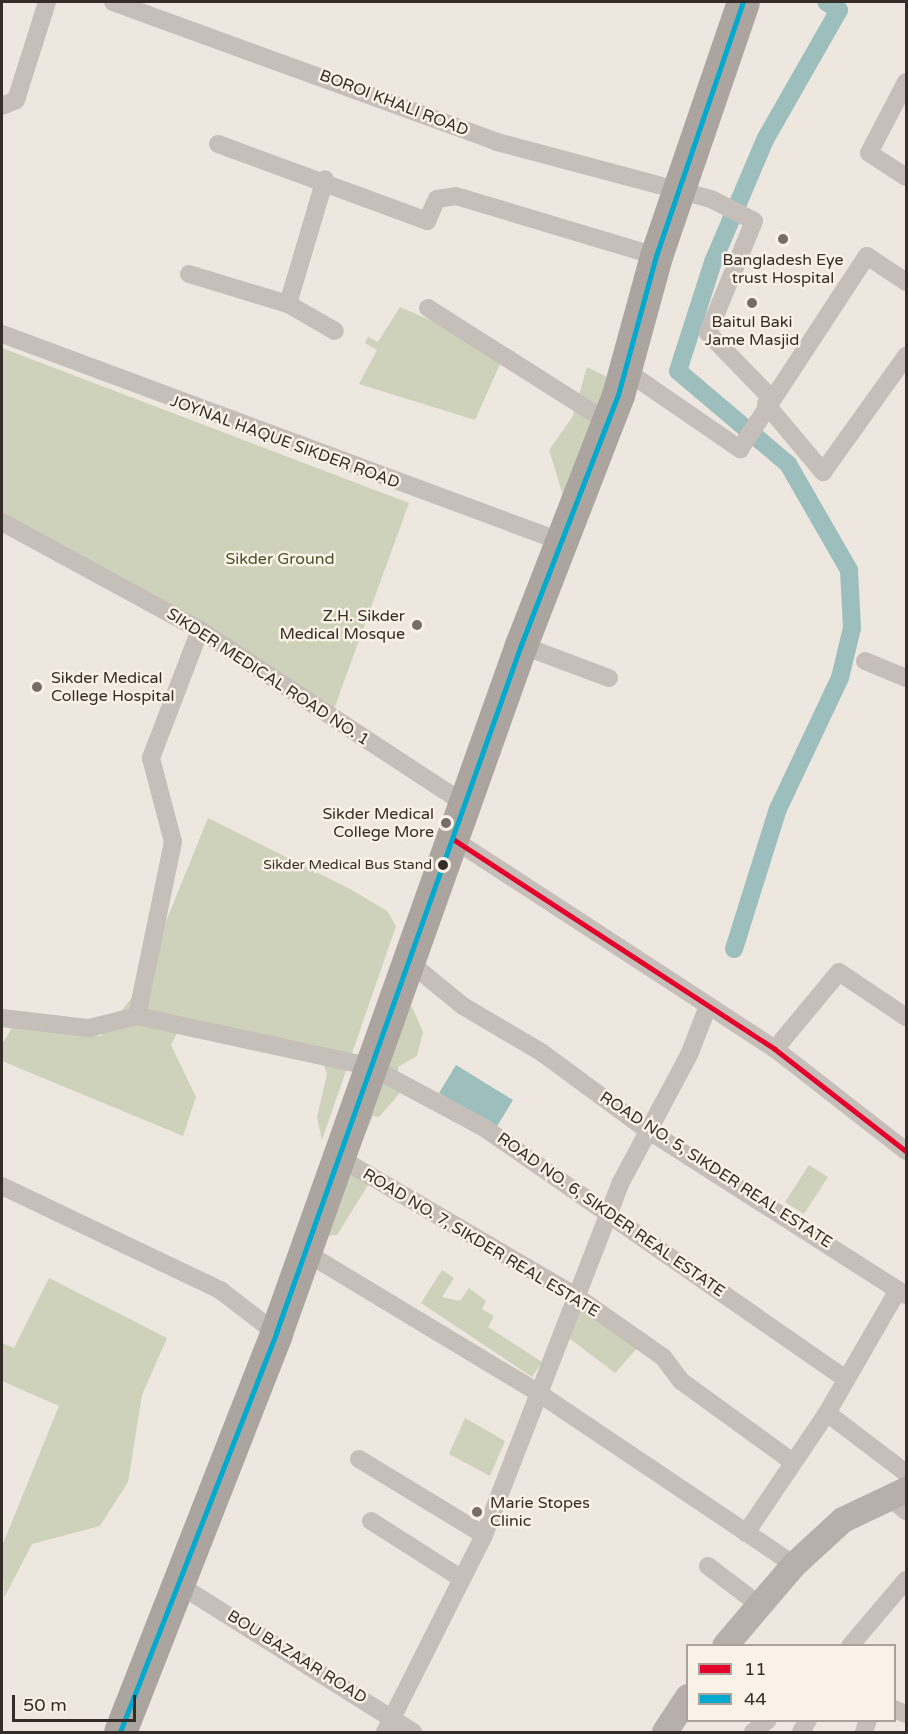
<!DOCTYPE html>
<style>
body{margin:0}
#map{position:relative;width:908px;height:1734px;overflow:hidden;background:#ede7e0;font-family:"Varela Round",sans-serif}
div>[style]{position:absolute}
.green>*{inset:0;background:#ced2ba}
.water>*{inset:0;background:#9cbfbe}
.canal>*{height:18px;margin:-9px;padding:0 9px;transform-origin:9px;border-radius:9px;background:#9cbfbe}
.street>*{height:18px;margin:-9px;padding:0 9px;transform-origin:9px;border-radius:9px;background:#c6bfb9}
.secondary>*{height:26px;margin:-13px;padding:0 13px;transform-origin:13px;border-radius:13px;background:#b6afaa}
.highway>*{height:33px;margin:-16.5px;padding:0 16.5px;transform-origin:16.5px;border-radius:16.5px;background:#aca59f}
.bus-1>*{height:4.5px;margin:-2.25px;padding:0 2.25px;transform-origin:2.25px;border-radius:2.25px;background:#e4002b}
.bus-2>*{height:4.5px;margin:-2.25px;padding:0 2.25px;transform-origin:2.25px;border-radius:2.25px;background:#00a9ce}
.dots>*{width:16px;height:16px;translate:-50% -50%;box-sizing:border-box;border:3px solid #faf1e7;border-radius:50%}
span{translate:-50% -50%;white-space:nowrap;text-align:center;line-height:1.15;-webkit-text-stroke:5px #faf1e7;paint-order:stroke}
.bus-label{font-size:14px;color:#362c28}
.right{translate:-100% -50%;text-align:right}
.street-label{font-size:16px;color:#362c28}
.poi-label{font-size:16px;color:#362c28}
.left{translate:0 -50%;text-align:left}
.park-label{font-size:16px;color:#47552b}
.frame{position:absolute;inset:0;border:3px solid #362c28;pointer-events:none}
.legend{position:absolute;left:686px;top:1644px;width:210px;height:78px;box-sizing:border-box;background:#faf1e7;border:2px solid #aca29b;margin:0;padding:8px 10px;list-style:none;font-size:18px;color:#362c28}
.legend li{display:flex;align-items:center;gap:12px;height:30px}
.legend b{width:30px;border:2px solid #aca29b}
.scale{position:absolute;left:12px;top:1695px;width:124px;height:27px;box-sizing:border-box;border:3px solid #362c28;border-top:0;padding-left:8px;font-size:18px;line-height:21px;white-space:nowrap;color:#362c28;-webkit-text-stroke:4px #faf1e7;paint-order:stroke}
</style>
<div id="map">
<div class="green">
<div style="clip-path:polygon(400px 307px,505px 353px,475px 420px,359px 384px,377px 350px,365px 343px,368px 337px,378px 342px)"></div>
<div style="clip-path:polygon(2px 348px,409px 503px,334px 709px,2px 519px)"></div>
<div style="clip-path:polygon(587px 367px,615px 381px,570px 518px,549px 450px,573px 416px)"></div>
<div style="clip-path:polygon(208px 818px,350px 889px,387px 911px,396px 926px,322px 1140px,317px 1117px,327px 1074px,321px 1057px,184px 1019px,171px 1045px,196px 1097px,183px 1136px,2px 1061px,2px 1045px,14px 1024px,101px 1036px,138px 990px)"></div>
<div style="clip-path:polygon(394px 1007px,412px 1007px,423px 1032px,417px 1056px,398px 1067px,400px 1093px,379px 1117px,373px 1116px,365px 1135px,346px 1138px)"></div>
<div style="clip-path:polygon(809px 1165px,828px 1177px,804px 1214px,785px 1202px)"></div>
<div style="clip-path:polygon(347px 1167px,373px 1177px,337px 1235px,327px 1236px)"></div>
<div style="clip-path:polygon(442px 1270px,454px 1278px,442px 1297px,460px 1301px,469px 1288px,486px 1301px,482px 1309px,494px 1316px,488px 1327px,542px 1362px,532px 1377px,421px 1303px)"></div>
<div style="clip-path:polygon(49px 1278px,167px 1338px,142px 1395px,128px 1482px,100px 1526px,32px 1544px,4px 1598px,2px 1546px,59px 1406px,2px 1381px,2px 1343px,14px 1348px)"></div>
<div style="clip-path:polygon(580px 1303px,640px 1345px,615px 1373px,565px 1335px)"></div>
<div style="clip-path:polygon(465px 1418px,505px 1441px,490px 1476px,449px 1454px)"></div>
</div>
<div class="water">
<div style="clip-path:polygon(456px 1065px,513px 1100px,496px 1128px,439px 1093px)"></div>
</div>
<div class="canal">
<div style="left:734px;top:949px;width:147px;rotate:-72.6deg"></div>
<div style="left:778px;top:809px;width:145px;rotate:-64.7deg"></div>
<div style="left:840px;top:678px;width:51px;rotate:-76.5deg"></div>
<div style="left:852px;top:628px;width:58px;rotate:-93deg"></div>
<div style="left:849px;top:570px;width:122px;rotate:-119.9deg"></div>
<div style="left:788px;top:464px;width:144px;rotate:-139.8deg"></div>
<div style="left:678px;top:371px;width:114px;rotate:-72.2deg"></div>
<div style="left:713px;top:262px;width:135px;rotate:-66.9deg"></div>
<div style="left:766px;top:138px;width:147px;rotate:-60.3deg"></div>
<div style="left:839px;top:10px;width:15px;rotate:-148deg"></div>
</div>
<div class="street">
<div style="left:113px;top:2px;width:409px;rotate:20deg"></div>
<div style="left:497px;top:142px;width:221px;rotate:14.9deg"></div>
<div style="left:711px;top:199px;width:48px;rotate:27.1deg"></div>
<div style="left:754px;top:221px;width:121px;rotate:112.3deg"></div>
<div style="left:708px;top:333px;width:89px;rotate:45.9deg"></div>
<div style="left:906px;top:82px;width:80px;rotate:117.5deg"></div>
<div style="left:869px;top:153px;width:44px;rotate:33deg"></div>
<div style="left:2px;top:106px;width:15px;rotate:-23deg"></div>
<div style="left:16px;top:100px;width:103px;rotate:-72.4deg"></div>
<div style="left:218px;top:144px;width:223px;rotate:20.2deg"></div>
<div style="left:427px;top:221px;width:24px;rotate:-66deg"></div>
<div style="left:437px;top:199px;width:19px;rotate:-9deg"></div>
<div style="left:456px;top:196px;width:209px;rotate:16.7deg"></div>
<div style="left:189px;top:274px;width:103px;rotate:16.9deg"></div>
<div style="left:288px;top:304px;width:54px;rotate:29.9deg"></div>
<div style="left:288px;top:304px;width:130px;rotate:-73.5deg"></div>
<div style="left:428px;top:308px;width:217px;rotate:32.4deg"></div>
<div style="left:2px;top:334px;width:604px;rotate:20.36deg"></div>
<div style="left:625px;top:370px;width:140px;rotate:34.5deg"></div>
<div style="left:740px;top:449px;width:231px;rotate:-56.7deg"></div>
<div style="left:867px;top:256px;width:47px;rotate:33.7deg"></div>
<div style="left:766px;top:404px;width:89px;rotate:50deg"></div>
<div style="left:823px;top:472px;width:143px;rotate:-54.4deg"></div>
<div style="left:2px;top:522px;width:226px;rotate:28.6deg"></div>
<div style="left:200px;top:630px;width:318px;rotate:33.3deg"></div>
<div style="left:521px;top:645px;width:94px;rotate:20.6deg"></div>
<div style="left:865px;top:661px;width:44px;rotate:22.5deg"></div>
<div style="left:453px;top:839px;width:384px;rotate:33.1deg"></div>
<div style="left:775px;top:1049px;width:166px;rotate:37.9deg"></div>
<div style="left:408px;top:961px;width:71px;rotate:39.3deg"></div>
<div style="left:463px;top:1006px;width:91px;rotate:30.5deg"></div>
<div style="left:541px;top:1052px;width:130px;rotate:36.3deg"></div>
<div style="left:646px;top:1129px;width:308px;rotate:32.6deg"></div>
<div style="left:137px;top:1016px;width:178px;rotate:-78.3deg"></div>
<div style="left:173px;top:842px;width:87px;rotate:-104.7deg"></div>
<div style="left:151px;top:758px;width:137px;rotate:-69.1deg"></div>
<div style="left:2px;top:1018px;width:88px;rotate:6.6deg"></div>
<div style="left:89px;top:1028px;width:49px;rotate:-14deg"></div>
<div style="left:137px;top:1016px;width:237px;rotate:12.2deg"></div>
<div style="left:369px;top:1066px;width:129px;rotate:28.2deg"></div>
<div style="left:483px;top:1127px;width:438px;rotate:34.8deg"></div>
<div style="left:775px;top:1049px;width:100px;rotate:-50.3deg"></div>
<div style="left:839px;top:972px;width:81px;rotate:33.9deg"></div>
<div style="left:338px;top:1157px;width:276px;rotate:30.3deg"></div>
<div style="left:576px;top:1296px;width:106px;rotate:35deg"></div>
<div style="left:663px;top:1357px;width:30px;rotate:53deg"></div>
<div style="left:681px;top:1381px;width:138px;rotate:35.9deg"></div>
<div style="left:2px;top:1186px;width:242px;rotate:25.5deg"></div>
<div style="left:220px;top:1290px;width:71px;rotate:37.5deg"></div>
<div style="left:305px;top:1252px;width:275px;rotate:31.1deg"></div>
<div style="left:540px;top:1394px;width:306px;rotate:33.9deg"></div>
<div style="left:827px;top:1413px;width:99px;rotate:37.2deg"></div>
<div style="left:359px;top:1459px;width:146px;rotate:31.3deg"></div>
<div style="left:894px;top:1501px;width:16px;rotate:40deg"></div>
<div style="left:371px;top:1521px;width:108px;rotate:32.5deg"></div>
<div style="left:746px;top:1533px;width:145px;rotate:-56deg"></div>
<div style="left:827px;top:1413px;width:142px;rotate:-60deg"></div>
<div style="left:708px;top:1566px;width:68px;rotate:37.2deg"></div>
<div style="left:178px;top:1584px;width:278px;rotate:32.2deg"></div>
<div style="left:850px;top:1646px;width:87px;rotate:-49.7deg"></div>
<div style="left:894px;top:1709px;width:13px;rotate:23deg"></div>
<div style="left:385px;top:1732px;width:220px;rotate:-63.3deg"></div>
<div style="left:484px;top:1535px;width:376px;rotate:-68.8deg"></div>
<div style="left:620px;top:1184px;width:146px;rotate:-61.9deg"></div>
<div style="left:689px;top:1055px;width:53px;rotate:-68.8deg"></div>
<div style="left:753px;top:1732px;width:19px;rotate:-39deg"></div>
<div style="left:801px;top:1732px;width:14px;rotate:-60deg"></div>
<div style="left:864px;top:1732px;width:13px;rotate:-72deg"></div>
</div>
<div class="secondary">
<div style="left:725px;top:1646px;width:106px;rotate:-49.6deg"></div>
<div style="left:794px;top:1565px;width:67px;rotate:-42.6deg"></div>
<div style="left:843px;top:1520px;width:70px;rotate:-25.5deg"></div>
<div style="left:665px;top:1732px;width:42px;rotate:-56.7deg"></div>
</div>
<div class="highway">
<div style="left:120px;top:1732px;width:428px;rotate:-68.6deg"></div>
<div style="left:276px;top:1333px;width:730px;rotate:-70.4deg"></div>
<div style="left:521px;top:645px;width:268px;rotate:-68.8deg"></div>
<div style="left:618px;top:395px;width:144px;rotate:-74.7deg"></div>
<div style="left:656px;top:256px;width:268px;rotate:-71.1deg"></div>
</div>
<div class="bus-1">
<div style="left:453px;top:839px;width:384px;rotate:33.1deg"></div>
<div style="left:775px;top:1049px;width:166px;rotate:37.9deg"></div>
</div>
<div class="bus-2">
<div style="left:120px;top:1732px;width:428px;rotate:-68.6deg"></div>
<div style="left:276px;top:1333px;width:730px;rotate:-70.4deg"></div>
<div style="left:521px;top:645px;width:268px;rotate:-68.8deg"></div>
<div style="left:618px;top:395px;width:144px;rotate:-74.7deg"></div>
<div style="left:656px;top:256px;width:268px;rotate:-71.1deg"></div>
</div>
<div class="dots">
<div style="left:783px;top:239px;background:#766d68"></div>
<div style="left:752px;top:303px;background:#766d68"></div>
<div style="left:417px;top:625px;background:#766d68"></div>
<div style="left:37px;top:687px;background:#766d68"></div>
<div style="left:446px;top:823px;background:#766d68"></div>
<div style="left:443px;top:865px;background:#362c28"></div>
<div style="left:477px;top:1512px;background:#766d68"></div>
</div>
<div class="bus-label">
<span class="right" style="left:432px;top:865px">Sikder Medical Bus Stand</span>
</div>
<div class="street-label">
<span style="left:394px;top:103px;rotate:21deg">BOROI KHALI ROAD</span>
<span style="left:285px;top:442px;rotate:20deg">JOYNAL HAQUE SIKDER ROAD</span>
<span style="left:268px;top:677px;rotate:33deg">SIKDER MEDICAL ROAD NO. 1</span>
<span style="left:716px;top:1170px;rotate:33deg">ROAD NO. 5, SIKDER REAL ESTATE</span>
<span style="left:611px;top:1215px;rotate:35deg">ROAD NO. 6, SIKDER REAL ESTATE</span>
<span style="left:481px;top:1243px;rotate:31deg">ROAD NO. 7, SIKDER REAL ESTATE</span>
<span style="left:297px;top:1657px;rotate:32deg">BOU BAZAAR ROAD</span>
</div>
<div class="poi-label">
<span style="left:783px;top:269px">Bangladesh Eye<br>trust Hospital</span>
<span style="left:752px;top:331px">Baitul Baki<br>Jame Masjid</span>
<span class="right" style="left:405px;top:625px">Z.H. Sikder<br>Medical Mosque</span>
<span class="left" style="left:51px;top:687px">Sikder Medical<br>College Hospital</span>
<span class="right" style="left:434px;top:823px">Sikder Medical<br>College More</span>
<span class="left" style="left:490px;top:1512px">Marie Stopes<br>Clinic</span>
</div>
<div class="park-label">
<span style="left:280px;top:559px">Sikder Ground</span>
</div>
<div class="frame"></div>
<ul class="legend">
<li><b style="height:8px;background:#e4002b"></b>11</li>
<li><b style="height:8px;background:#00a9ce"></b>44</li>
</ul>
<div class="scale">50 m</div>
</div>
